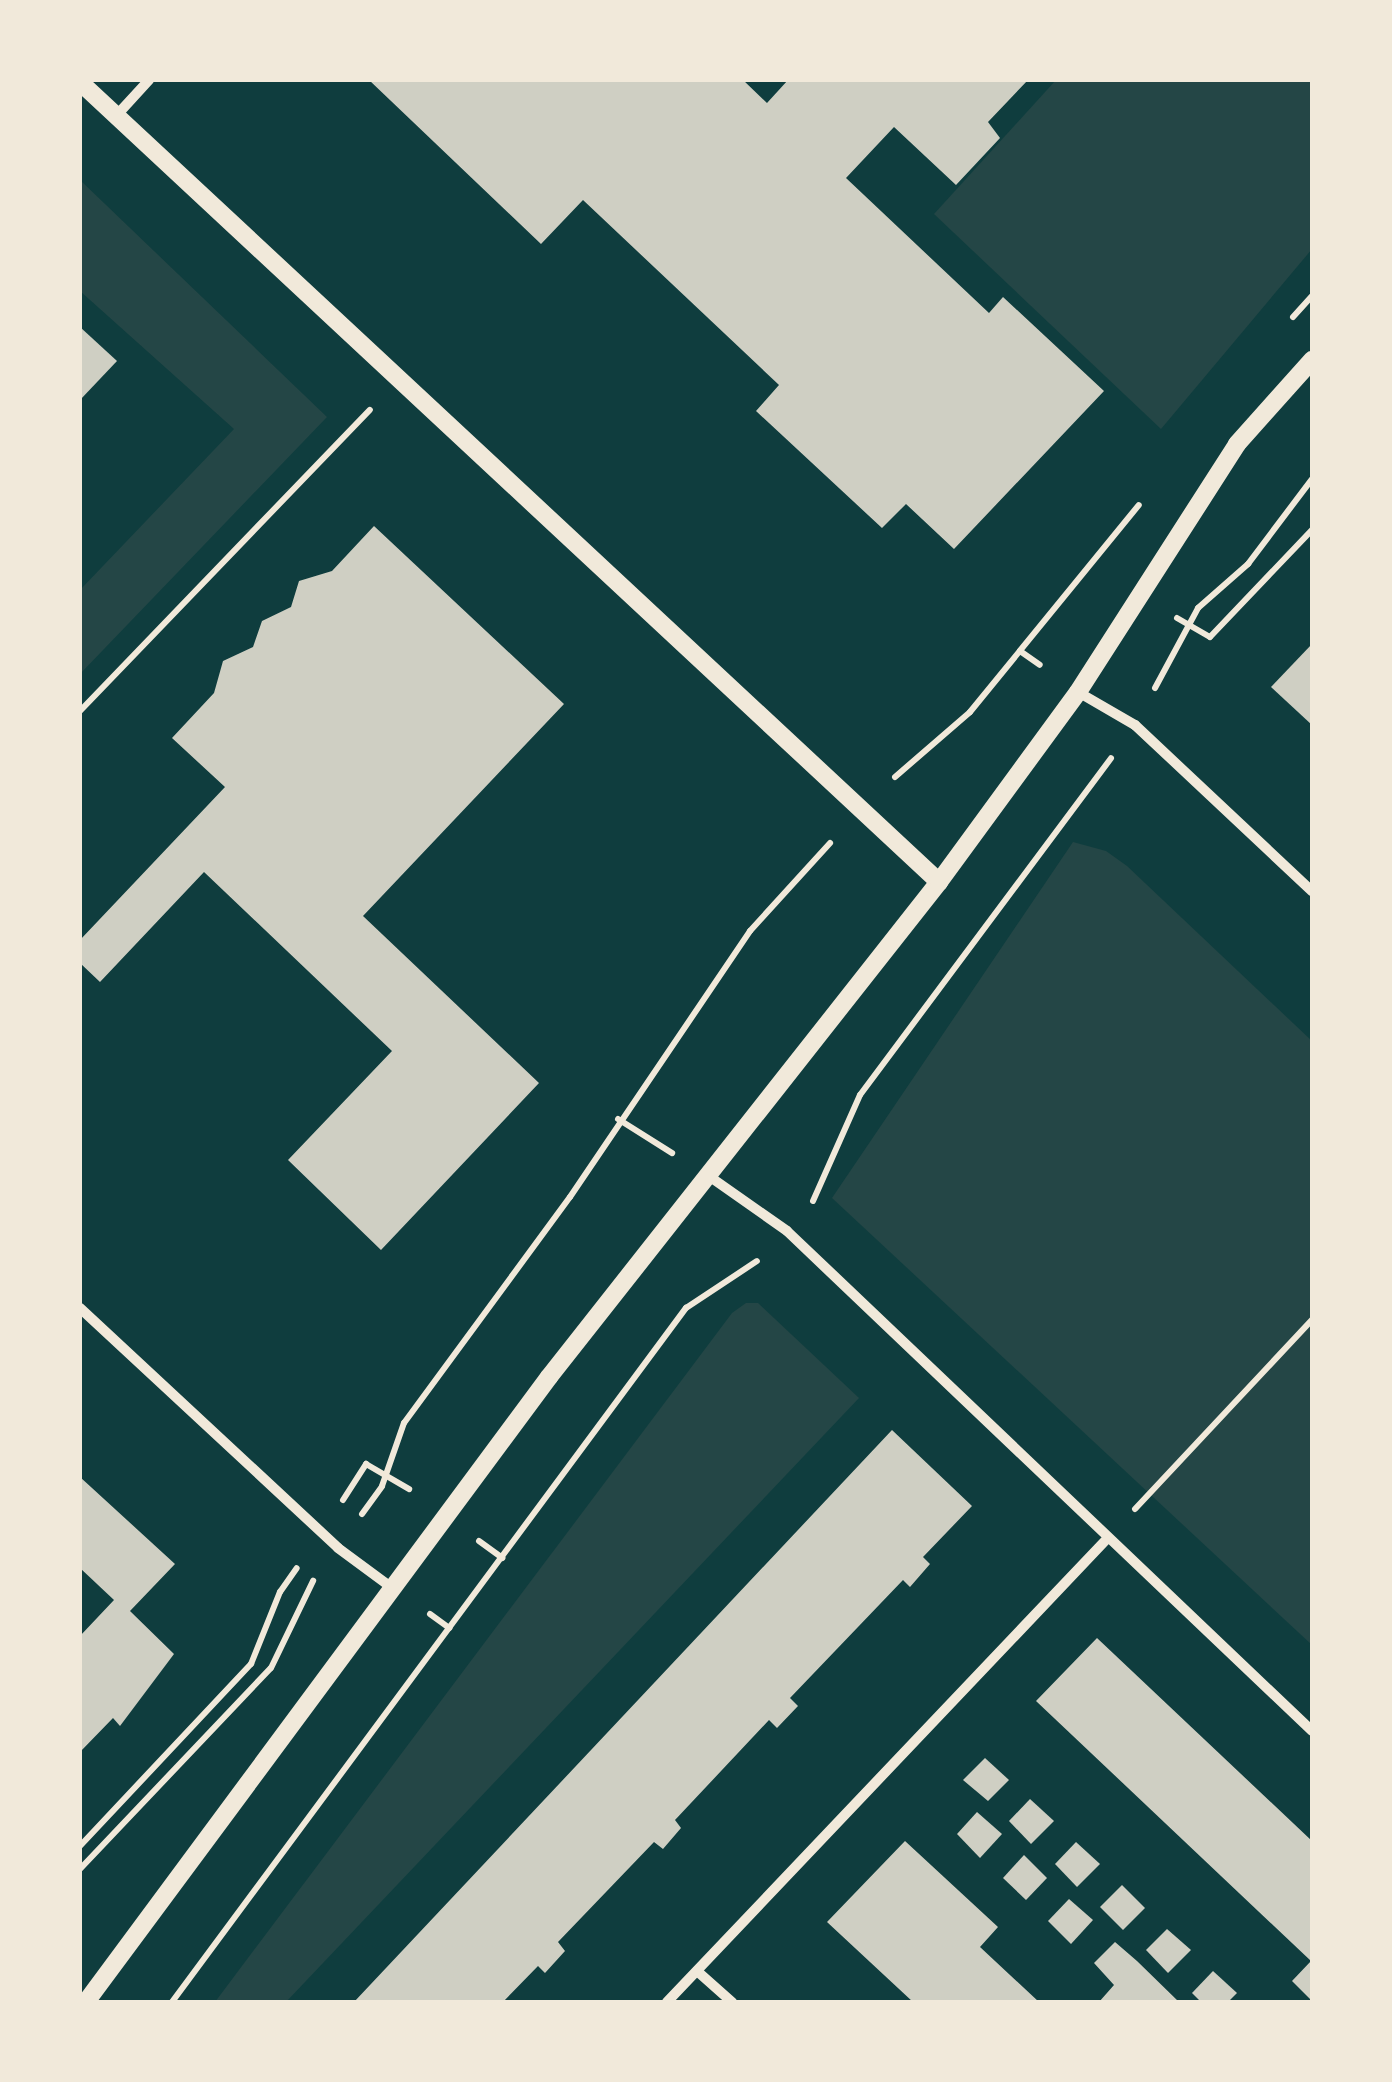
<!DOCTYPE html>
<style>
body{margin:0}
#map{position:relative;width:1392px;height:2082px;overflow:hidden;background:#0f3d3e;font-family:Quicksand,sans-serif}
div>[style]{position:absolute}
.green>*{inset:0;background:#244646}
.building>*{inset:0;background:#cfcfc3}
.path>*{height:6px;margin:-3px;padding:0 3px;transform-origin:3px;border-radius:3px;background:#f1e9da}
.minor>*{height:10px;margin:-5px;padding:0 5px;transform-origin:5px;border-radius:5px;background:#f1e9da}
.tertiary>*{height:18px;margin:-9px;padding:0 9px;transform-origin:9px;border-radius:9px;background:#f1e9da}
span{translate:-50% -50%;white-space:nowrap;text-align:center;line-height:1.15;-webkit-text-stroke:9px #f1e9da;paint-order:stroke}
.frame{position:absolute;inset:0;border:82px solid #f1e9da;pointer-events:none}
</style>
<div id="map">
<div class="green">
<div style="clip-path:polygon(1056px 80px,1312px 80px,1312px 249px,1161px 429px,934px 214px)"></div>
<div style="clip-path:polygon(80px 180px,327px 417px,80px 674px,80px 590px,234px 429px,80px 291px)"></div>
<div style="clip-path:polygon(1073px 842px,1106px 851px,1127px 866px,1312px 1041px,1312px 1645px,832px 1198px)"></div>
<div style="clip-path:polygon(746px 1303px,758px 1303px,859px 1398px,286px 2002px,215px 2002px,732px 1313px)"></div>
</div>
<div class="building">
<div style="clip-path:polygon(369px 80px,743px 80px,767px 103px,788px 80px,1028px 80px,988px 122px,1000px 138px,956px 185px,894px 127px,846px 178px,989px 313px,1003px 297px,1104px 391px,954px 549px,906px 504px,882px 528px,756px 411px,779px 385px,583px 200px,541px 244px)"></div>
<div style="clip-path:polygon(80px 327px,117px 361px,80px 400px)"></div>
<div style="clip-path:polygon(374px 526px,564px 704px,363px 916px,539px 1083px,381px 1250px,288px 1160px,392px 1051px,204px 872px,100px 982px,80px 963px,80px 940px,225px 787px,172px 738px,214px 693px,223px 661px,253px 647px,262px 621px,291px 607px,299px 581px,332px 571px)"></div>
<div style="clip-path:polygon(1312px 644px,1312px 725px,1271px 687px)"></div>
<div style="clip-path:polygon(892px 1430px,972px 1506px,923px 1557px,930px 1564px,910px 1587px,903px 1580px,790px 1698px,798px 1706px,777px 1728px,769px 1720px,675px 1820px,681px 1828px,663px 1849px,654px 1842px,558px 1942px,565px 1951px,545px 1973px,538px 1966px,503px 2002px,354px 2002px)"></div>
<div style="clip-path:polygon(80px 1477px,175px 1564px,130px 1611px,174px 1654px,120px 1726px,113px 1718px,80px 1752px,80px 1636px,114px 1600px,80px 1568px)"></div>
<div style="clip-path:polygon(1097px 1638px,1312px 1841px,1312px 2001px,1292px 1981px,1311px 1961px,1036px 1701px)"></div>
<div style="clip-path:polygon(985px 1758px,1009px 1780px,988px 1801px,963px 1780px)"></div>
<div style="clip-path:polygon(1030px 1799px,1054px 1821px,1031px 1844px,1009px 1821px)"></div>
<div style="clip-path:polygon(977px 1812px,1002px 1834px,980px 1858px,957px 1834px)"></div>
<div style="clip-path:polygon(905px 1841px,998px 1927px,980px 1947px,1039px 2002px,913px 2002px,827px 1922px)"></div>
<div style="clip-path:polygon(1076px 1842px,1100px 1864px,1077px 1887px,1055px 1864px)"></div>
<div style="clip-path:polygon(1024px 1855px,1047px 1878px,1026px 1900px,1003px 1878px)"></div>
<div style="clip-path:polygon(1122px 1885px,1145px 1908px,1123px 1930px,1100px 1907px)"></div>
<div style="clip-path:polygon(1069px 1899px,1093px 1920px,1071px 1944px,1048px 1921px)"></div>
<div style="clip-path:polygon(1167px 1929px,1191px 1950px,1168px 1973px,1146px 1950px)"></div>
<div style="clip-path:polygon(1115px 1942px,1137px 1961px,1179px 2002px,1099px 2002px,1114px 1985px,1094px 1963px)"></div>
<div style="clip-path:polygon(1213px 1971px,1237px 1993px,1228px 2002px,1201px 2002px,1192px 1993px)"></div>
</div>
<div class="path">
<div style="left:1293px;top:317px;width:28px;rotate:-48deg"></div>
<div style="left:1177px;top:618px;width:38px;rotate:30deg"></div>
<div style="left:1210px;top:637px;width:148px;rotate:-46.4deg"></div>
<div style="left:1020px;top:651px;width:24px;rotate:35deg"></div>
<div style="left:1155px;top:688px;width:91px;rotate:-61.7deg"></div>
<div style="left:1198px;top:608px;width:67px;rotate:-41.3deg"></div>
<div style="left:1248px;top:564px;width:106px;rotate:-53deg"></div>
<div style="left:80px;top:711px;width:418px;rotate:-46.1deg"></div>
<div style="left:895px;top:777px;width:99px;rotate:-40.9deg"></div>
<div style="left:970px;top:712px;width:267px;rotate:-50.8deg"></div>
<div style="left:618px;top:1119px;width:64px;rotate:32.2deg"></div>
<div style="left:813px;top:1201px;width:116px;rotate:-66.1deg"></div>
<div style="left:860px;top:1095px;width:420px;rotate:-53.3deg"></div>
<div style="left:343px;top:1500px;width:43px;rotate:-57.4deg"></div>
<div style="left:366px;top:1464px;width:50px;rotate:30.2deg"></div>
<div style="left:1135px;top:1509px;width:259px;rotate:-46.9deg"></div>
<div style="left:362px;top:1514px;width:34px;rotate:-54deg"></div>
<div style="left:382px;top:1486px;width:67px;rotate:-70.8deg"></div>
<div style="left:404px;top:1423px;width:280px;rotate:-53.7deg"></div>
<div style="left:570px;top:1197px;width:321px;rotate:-55.9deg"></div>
<div style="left:750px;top:931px;width:119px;rotate:-47.7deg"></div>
<div style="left:479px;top:1541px;width:29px;rotate:36deg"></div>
<div style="left:430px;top:1614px;width:24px;rotate:36deg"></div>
<div style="left:80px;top:1846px;width:250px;rotate:-46.8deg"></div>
<div style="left:251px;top:1664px;width:78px;rotate:-68.1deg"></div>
<div style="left:280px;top:1592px;width:29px;rotate:-55deg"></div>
<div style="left:80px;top:1869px;width:277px;rotate:-46.5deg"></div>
<div style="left:271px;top:1668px;width:97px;rotate:-64.2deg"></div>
<div style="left:172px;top:2002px;width:864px;rotate:-53.48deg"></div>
<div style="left:686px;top:1308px;width:85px;rotate:-33.5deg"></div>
</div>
<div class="minor">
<div style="left:116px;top:116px;width:49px;rotate:-47.5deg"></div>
<div style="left:1078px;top:692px;width:66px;rotate:30.1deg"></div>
<div style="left:1135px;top:725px;width:243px;rotate:43.2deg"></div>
<div style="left:706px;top:1174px;width:99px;rotate:35.1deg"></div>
<div style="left:787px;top:1231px;width:725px;rotate:43.6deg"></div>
<div style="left:80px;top:1308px;width:352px;rotate:42.9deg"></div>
<div style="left:338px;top:1548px;width:67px;rotate:36.5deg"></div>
<div style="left:697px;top:1971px;width:47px;rotate:41.5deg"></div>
<div style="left:667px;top:2002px;width:636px;rotate:-46.47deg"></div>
</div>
<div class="tertiary">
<div style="left:80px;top:82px;width:1174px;rotate:42.96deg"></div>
<div style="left:86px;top:2002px;width:778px;rotate:-53.47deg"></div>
<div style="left:549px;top:1377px;width:630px;rotate:-51.77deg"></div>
<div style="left:939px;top:882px;width:235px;rotate:-53.8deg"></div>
<div style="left:1078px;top:692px;width:295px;rotate:-57.3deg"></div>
<div style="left:1237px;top:444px;width:113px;rotate:-48.2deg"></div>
</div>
<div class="frame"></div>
</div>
